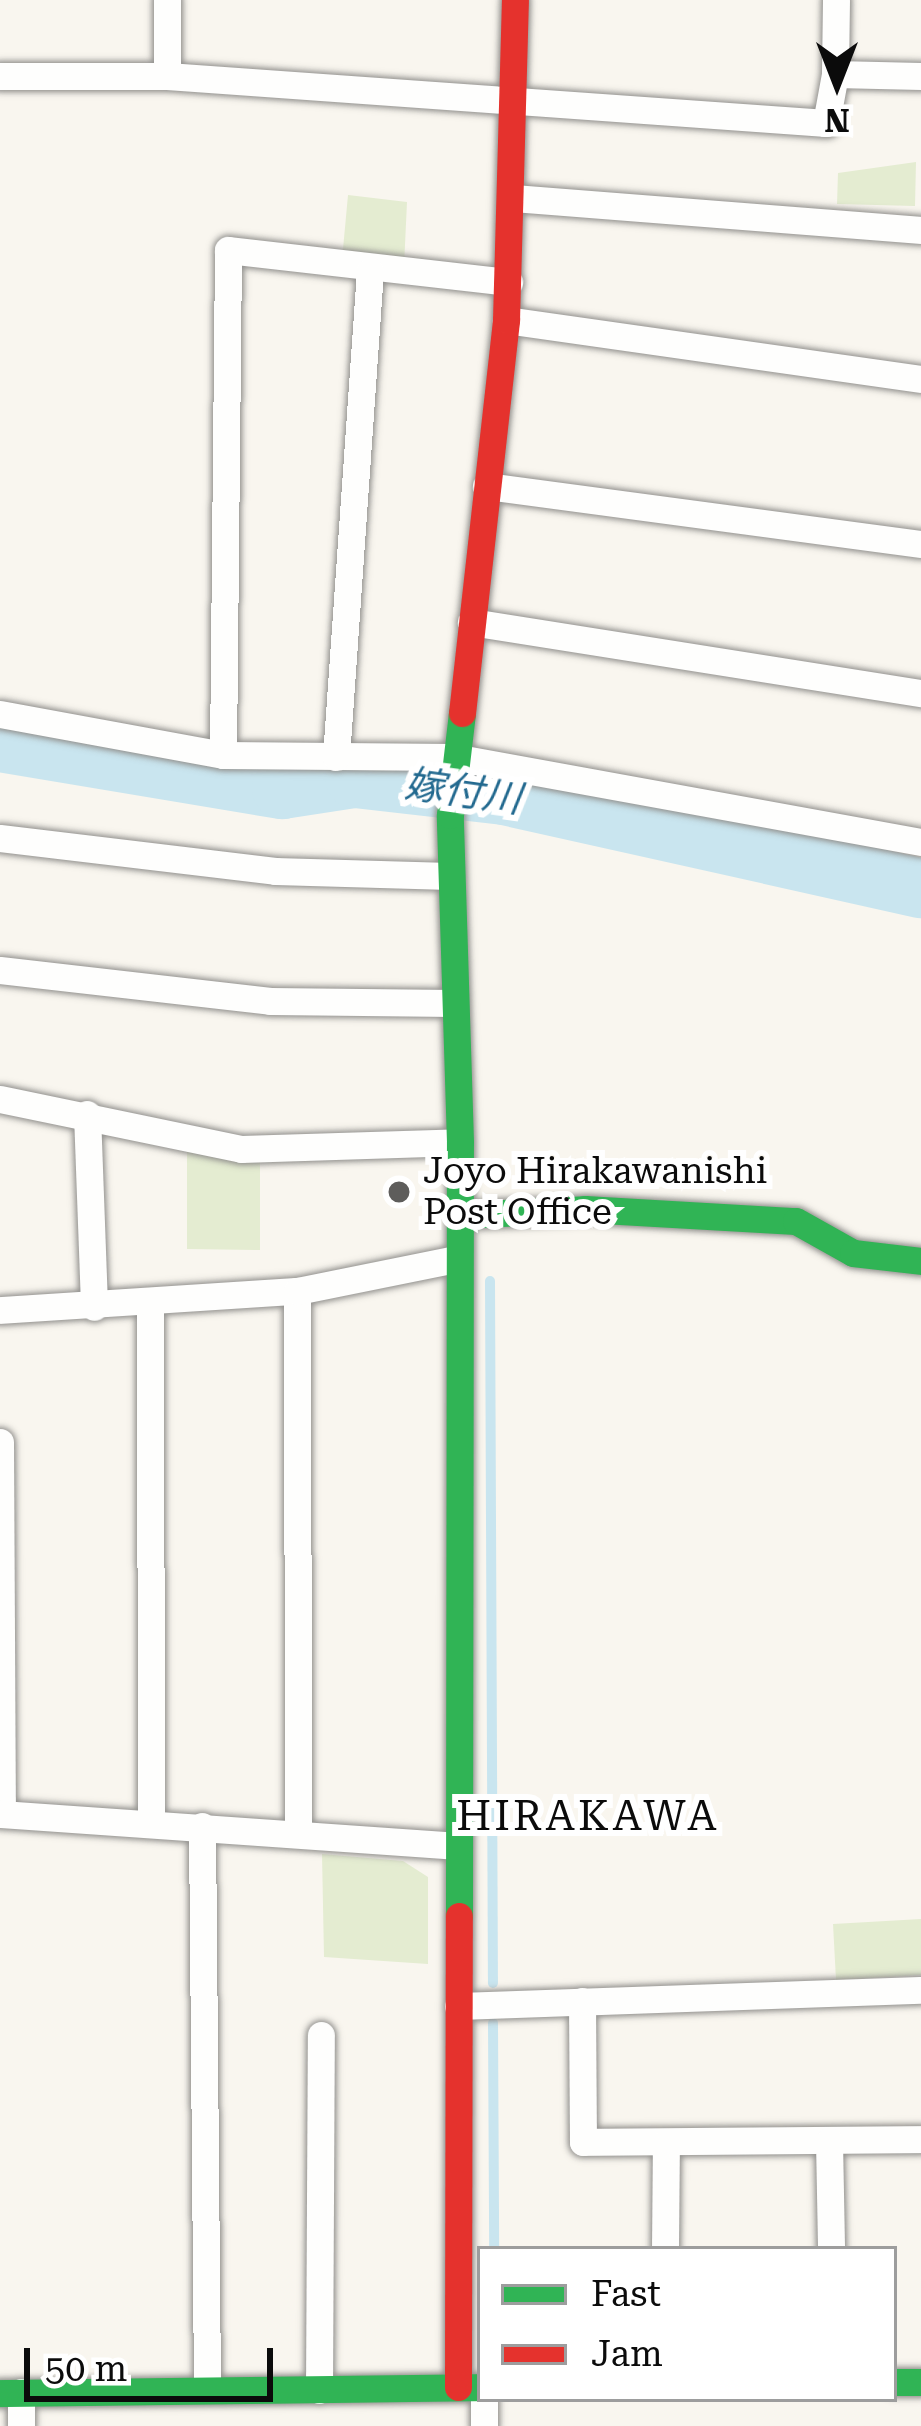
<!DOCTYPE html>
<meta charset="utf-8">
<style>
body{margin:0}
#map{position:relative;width:921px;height:2426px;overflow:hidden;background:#f9f6ef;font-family:"Roboto Serif","Noto Sans JP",serif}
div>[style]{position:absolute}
.green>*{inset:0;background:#e4ecd1}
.stream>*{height:10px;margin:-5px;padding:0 5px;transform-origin:5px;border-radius:5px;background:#c9e5ef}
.river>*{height:60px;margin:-30px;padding:0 30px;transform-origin:30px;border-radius:30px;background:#c9e5ef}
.roads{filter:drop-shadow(0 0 3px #92918e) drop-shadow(0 0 3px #92918e)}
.street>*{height:27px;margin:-13.5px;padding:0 13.5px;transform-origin:13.5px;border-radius:13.5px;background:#fefefd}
.fast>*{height:27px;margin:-13.5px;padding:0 13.5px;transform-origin:13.5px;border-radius:13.5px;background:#30b455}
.jam>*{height:27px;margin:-13.5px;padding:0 13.5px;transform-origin:13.5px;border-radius:13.5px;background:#e5322d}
.dots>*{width:33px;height:33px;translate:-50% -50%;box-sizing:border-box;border:6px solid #fff;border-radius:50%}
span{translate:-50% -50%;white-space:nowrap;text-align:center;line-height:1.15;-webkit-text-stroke:12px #fff;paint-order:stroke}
.poi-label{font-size:36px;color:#0b0b0b}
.left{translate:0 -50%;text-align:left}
.water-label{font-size:39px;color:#22698f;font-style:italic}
.quarter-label{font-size:42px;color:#0b0b0b;letter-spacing:3px}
.legend{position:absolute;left:477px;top:2246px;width:420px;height:156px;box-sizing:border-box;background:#fff;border:3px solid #9d9d9d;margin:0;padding:15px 21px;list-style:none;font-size:36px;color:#0b0b0b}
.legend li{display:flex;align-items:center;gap:24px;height:60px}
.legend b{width:60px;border:3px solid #9d9d9d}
.north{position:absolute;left:777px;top:24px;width:120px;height:120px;-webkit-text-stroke:9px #fff;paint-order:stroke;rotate:180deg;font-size:33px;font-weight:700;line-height:48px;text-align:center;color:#0b0b0b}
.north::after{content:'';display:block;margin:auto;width:42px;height:54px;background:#0b0b0b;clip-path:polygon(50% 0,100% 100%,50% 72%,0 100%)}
.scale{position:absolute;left:24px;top:2348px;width:249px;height:54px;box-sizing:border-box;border:6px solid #0b0b0b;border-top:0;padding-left:15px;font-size:36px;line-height:42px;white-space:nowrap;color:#0b0b0b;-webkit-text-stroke:9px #fff;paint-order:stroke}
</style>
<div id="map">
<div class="green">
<div style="clip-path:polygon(916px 162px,915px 206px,837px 204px,838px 173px)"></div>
<div style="clip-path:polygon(348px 195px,407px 202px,404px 266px,342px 260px)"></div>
<div style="clip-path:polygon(187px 1148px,260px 1159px,260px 1250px,187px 1249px)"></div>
<div style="clip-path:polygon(322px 1854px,403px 1861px,428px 1877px,428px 1964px,324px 1957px)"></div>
<div style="clip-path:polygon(921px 1919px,921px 1975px,836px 1980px,833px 1924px)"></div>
</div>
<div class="stream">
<div style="left:490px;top:1281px;width:702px;rotate:89.76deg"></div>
<div style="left:493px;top:2023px;width:226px;rotate:89.7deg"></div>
</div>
<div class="river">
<div style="left:0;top:742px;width:286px;rotate:9.5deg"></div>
<div style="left:282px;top:789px;width:74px;rotate:-8.6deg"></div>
<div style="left:355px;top:778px;width:150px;rotate:6.5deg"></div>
<div style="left:504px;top:795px;width:427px;rotate:12.6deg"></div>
</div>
<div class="roads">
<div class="street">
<div style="left:167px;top:0;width:76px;rotate:90deg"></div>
<div style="left:836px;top:0;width:74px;rotate:90.8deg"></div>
<div style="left:835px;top:74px;width:86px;rotate:1.3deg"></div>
<div style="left:0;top:76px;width:167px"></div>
<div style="left:167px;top:76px;width:661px;rotate:4.08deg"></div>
<div style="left:826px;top:123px;width:50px;rotate:-79.6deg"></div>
<div style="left:514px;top:198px;width:408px;rotate:4.5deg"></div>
<div style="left:506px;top:320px;width:419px;rotate:8.1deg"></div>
<div style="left:486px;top:486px;width:439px;rotate:7.6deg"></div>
<div style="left:471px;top:622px;width:456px;rotate:9deg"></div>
<div style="left:0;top:714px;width:227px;rotate:10.4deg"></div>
<div style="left:223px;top:755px;width:230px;rotate:0.5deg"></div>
<div style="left:453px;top:757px;width:476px;rotate:10.3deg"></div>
<div style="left:223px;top:755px;width:505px;rotate:-89.43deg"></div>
<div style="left:228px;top:250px;width:283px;rotate:6.5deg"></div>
<div style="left:336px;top:757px;width:487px;rotate:-86deg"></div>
<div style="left:0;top:838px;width:277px;rotate:6.8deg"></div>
<div style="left:275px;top:871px;width:175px;rotate:1.6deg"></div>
<div style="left:0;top:970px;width:272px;rotate:6.5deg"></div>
<div style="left:270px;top:1001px;width:184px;rotate:0.6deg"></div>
<div style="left:0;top:1099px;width:246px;rotate:11.7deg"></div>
<div style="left:241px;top:1149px;width:219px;rotate:-1.8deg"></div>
<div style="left:87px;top:1114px;width:193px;rotate:87.9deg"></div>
<div style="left:297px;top:1291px;width:543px;rotate:89.89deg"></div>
<div style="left:150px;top:1304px;width:518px;rotate:89.89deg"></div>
<div style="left:0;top:1310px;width:298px;rotate:-3.7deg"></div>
<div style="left:297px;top:1291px;width:161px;rotate:-11.4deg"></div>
<div style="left:0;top:1442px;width:372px;rotate:89.7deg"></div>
<div style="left:0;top:1814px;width:457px;rotate:4deg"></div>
<div style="left:202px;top:1826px;width:564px;rotate:89.49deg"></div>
<div style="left:582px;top:2001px;width:141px;rotate:89.6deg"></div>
<div style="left:583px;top:2142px;width:338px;rotate:-0.5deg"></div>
<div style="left:458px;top:2006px;width:463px;rotate:-2deg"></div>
<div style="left:829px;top:2141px;width:108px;rotate:88.9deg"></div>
<div style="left:665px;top:2249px;width:107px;rotate:-89.5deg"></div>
<div style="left:319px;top:2390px;width:355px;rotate:-89.7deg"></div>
<div style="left:21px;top:2392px;width:34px;rotate:90deg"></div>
<div style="left:484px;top:2426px;width:27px;rotate:-90deg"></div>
</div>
<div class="fast">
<div style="left:460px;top:1215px;width:125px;rotate:-2.7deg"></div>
<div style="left:585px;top:1209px;width:211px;rotate:3.3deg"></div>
<div style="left:796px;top:1221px;width:65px;rotate:29.3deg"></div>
<div style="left:853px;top:1253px;width:68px;rotate:6.7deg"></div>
<div style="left:459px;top:1916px;width:774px;rotate:-89.93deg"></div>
<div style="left:460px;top:1142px;width:327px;rotate:-91.8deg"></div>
<div style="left:450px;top:815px;width:103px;rotate:-83.3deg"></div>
<div style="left:894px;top:2382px;width:27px"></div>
<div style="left:0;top:2393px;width:480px;rotate:-0.7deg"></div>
</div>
<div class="jam">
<div style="left:462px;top:713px;width:395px;rotate:-83.6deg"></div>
<div style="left:506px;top:320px;width:320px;rotate:-88.4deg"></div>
<div style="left:458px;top:2387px;width:471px;rotate:-89.9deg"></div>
</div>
</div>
<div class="dots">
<div style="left:399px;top:1192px;background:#5e5d5b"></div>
</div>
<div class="poi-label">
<span class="left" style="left:423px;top:1192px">Joyo Hirakawanishi<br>Post Office</span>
</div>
<div class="water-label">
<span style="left:463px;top:792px;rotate:8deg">嫁付川</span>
</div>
<div class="quarter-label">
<span style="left:588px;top:1816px">HIRAKAWA</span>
</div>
<ul class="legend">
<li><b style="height:15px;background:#30b455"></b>Fast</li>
<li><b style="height:15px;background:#e5322d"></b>Jam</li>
</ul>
<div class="north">N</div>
<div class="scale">50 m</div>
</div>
